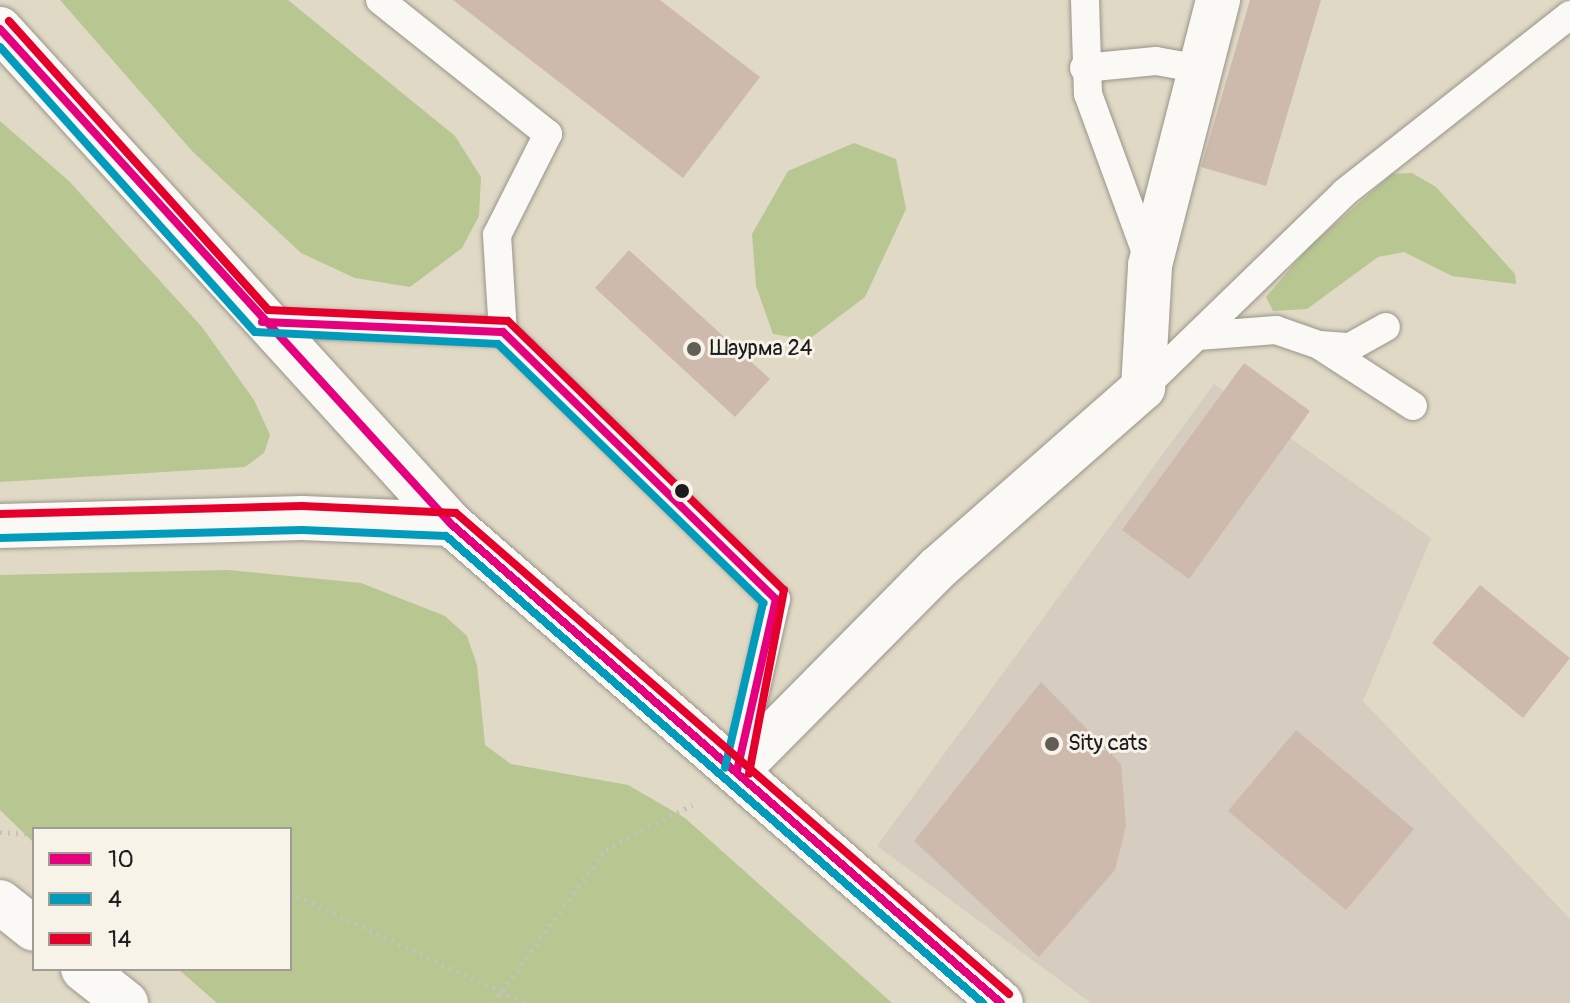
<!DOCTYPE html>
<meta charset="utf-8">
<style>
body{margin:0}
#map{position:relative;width:1570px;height:1003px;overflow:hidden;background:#e0d9c6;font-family:Pangolin,sans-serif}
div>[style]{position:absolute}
.industrial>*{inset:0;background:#d6ccbf}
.forest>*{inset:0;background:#b8c692}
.building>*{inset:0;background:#cdbaad}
.path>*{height:5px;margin-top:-2.5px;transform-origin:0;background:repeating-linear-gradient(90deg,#c4c2be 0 2px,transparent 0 8px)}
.roads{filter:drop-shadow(0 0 2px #99958a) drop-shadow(0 0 2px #99958a)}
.service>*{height:28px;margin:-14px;padding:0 14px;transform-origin:14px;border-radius:14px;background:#faf9f6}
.minor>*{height:44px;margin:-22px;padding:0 22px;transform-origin:22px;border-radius:22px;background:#faf9f6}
.tertiary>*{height:44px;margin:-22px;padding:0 22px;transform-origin:22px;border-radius:22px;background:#faf9f6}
.bus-1>*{height:8px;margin:-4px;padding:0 4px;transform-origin:4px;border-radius:4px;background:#e5007d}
.bus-2>*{height:8px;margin:-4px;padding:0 4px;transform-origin:4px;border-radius:4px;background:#039bbc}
.bus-3>*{height:8px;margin:-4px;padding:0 4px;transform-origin:4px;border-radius:4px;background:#e4002b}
.dots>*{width:22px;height:22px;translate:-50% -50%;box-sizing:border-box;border:4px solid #f7f3e8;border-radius:50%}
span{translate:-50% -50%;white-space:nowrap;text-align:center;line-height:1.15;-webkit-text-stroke:6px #f7f3e8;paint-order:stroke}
.poi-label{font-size:22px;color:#1c1c1c}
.left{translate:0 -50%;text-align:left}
.legend{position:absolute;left:32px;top:827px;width:260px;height:144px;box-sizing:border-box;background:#f7f3e8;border:2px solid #9f9d96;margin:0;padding:10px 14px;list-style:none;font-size:24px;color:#1c1c1c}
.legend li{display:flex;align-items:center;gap:16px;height:40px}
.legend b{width:40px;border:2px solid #9f9d96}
</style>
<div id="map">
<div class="industrial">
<div style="clip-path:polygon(1214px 384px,1431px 538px,1363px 701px,1570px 919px,1570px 1003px,1091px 1003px,877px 846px)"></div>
</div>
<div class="forest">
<div style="clip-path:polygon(60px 0,288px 0,455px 136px,481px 177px,479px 216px,462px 248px,410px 287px,355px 278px,301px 253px,192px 151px)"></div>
<div style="clip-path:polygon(0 121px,69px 181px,202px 327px,254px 400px,270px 435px,264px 453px,245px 467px,0 482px)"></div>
<div style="clip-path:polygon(854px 143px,896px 159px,906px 209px,865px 297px,808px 340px,773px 334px,756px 286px,752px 234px,788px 171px)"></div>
<div style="clip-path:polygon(1412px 173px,1436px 187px,1515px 274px,1516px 284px,1452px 276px,1404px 252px,1378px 257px,1307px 309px,1273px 311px,1266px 297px,1309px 247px,1392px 174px)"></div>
<div style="clip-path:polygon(228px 570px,361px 583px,445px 616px,467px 636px,477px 665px,485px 745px,511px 764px,628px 785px,685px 818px,892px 1003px,217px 1003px,178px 969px,290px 969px,290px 829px,34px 829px,34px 843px,0 810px,0 575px)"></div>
</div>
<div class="building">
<div style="clip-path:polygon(453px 0,660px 0,760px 77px,683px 178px)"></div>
<div style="clip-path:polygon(1250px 0,1321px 0,1266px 186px,1201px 167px)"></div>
<div style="clip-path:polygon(629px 250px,770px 379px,735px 417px,595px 288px)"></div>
<div style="clip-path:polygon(1244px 363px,1310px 411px,1189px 579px,1122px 530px)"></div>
<div style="clip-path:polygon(1480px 585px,1570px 658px,1523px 718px,1432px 643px)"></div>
<div style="clip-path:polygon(1041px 682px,1121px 764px,1126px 826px,1115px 870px,1039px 957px,914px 841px)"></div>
<div style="clip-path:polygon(1296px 730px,1414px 829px,1346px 910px,1228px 811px)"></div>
</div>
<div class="path">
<div style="left:0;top:832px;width:34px;rotate:3deg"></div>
<div style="left:290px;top:893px;width:259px;rotate:25.1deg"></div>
<div style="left:493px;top:1003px;width:191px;rotate:-53.7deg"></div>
<div style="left:606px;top:849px;width:97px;rotate:-27.1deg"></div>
</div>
<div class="roads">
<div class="service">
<div style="left:380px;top:0;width:215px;rotate:38.6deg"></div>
<div style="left:548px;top:134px;width:113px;rotate:116.8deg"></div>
<div style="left:497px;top:235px;width:97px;rotate:86.5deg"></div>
<div style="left:1085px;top:0;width:94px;rotate:88.2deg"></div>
<div style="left:1088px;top:94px;width:178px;rotate:69.9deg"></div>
<div style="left:1084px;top:68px;width:72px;rotate:-5.6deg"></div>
<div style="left:1156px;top:61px;width:40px;rotate:10deg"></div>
<div style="left:262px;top:322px;width:241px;rotate:2.4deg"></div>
<div style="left:503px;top:332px;width:382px;rotate:44.4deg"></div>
<div style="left:776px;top:599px;width:171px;rotate:102.8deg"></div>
<div style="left:1198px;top:336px;width:78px;rotate:-4.4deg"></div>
<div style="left:1276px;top:330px;width:46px;rotate:19.2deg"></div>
<div style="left:1319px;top:345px;width:112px;rotate:33deg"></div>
<div style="left:1320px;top:345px;width:30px;rotate:4deg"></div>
<div style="left:1350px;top:347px;width:41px;rotate:-29.1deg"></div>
<div style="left:1143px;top:388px;width:281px;rotate:-44.1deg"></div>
<div style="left:1345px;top:192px;width:286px;rotate:-38.2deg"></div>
</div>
<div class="minor">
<div style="left:0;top:526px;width:302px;rotate:-1.5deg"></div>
<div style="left:302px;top:518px;width:149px;rotate:2.3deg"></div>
<div style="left:737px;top:771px;width:286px;rotate:-45.3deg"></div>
<div style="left:938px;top:568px;width:273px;rotate:-41.3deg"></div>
<div style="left:1143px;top:388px;width:123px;rotate:-86.7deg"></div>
<div style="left:1150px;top:265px;width:274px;rotate:-75.6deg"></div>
<div style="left:0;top:902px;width:43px;rotate:38.5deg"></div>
<div style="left:83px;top:969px;width:55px;rotate:38.3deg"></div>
</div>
<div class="tertiary">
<div style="left:0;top:29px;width:670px;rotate:47.66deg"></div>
<div style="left:451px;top:524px;width:729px;rotate:41.05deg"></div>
</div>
</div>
<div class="bus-1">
<div style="left:0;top:29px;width:670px;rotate:47.66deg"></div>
<div style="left:451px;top:524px;width:729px;rotate:41.05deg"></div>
<div style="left:262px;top:322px;width:241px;rotate:2.4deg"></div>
<div style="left:503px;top:332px;width:382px;rotate:44.4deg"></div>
<div style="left:776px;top:599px;width:176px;rotate:102.8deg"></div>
</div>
<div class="bus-2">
<div style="left:0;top:47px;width:382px;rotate:48.2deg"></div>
<div style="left:255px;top:332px;width:243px;rotate:2.8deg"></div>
<div style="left:498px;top:344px;width:371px;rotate:44.3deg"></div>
<div style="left:763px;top:603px;width:169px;rotate:103deg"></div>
<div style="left:0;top:538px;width:302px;rotate:-1.5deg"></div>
<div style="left:302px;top:530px;width:144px;rotate:2.4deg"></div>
<div style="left:446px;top:536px;width:712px;rotate:41.01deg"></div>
</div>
<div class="bus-3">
<div style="left:9px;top:21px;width:388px;rotate:48.1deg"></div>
<div style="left:268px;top:310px;width:240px;rotate:2.6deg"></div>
<div style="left:508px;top:321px;width:385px;rotate:44.3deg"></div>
<div style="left:784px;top:590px;width:187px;rotate:100.8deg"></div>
<div style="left:0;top:514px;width:302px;rotate:-1.5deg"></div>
<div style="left:302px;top:506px;width:154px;rotate:2.6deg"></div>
<div style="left:456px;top:513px;width:733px;rotate:41.02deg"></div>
</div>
<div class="dots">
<div style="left:694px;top:349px;background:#615e58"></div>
<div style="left:682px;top:491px;background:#1c1c1c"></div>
<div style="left:1052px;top:744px;background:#615e58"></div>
</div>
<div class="poi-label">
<span class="left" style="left:710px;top:349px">Шаурма 24</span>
<span class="left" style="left:1068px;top:744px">Sity cats</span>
</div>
<ul class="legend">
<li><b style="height:10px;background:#e5007d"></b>10</li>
<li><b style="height:10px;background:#039bbc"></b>4</li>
<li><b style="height:10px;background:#e4002b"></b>14</li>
</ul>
</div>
